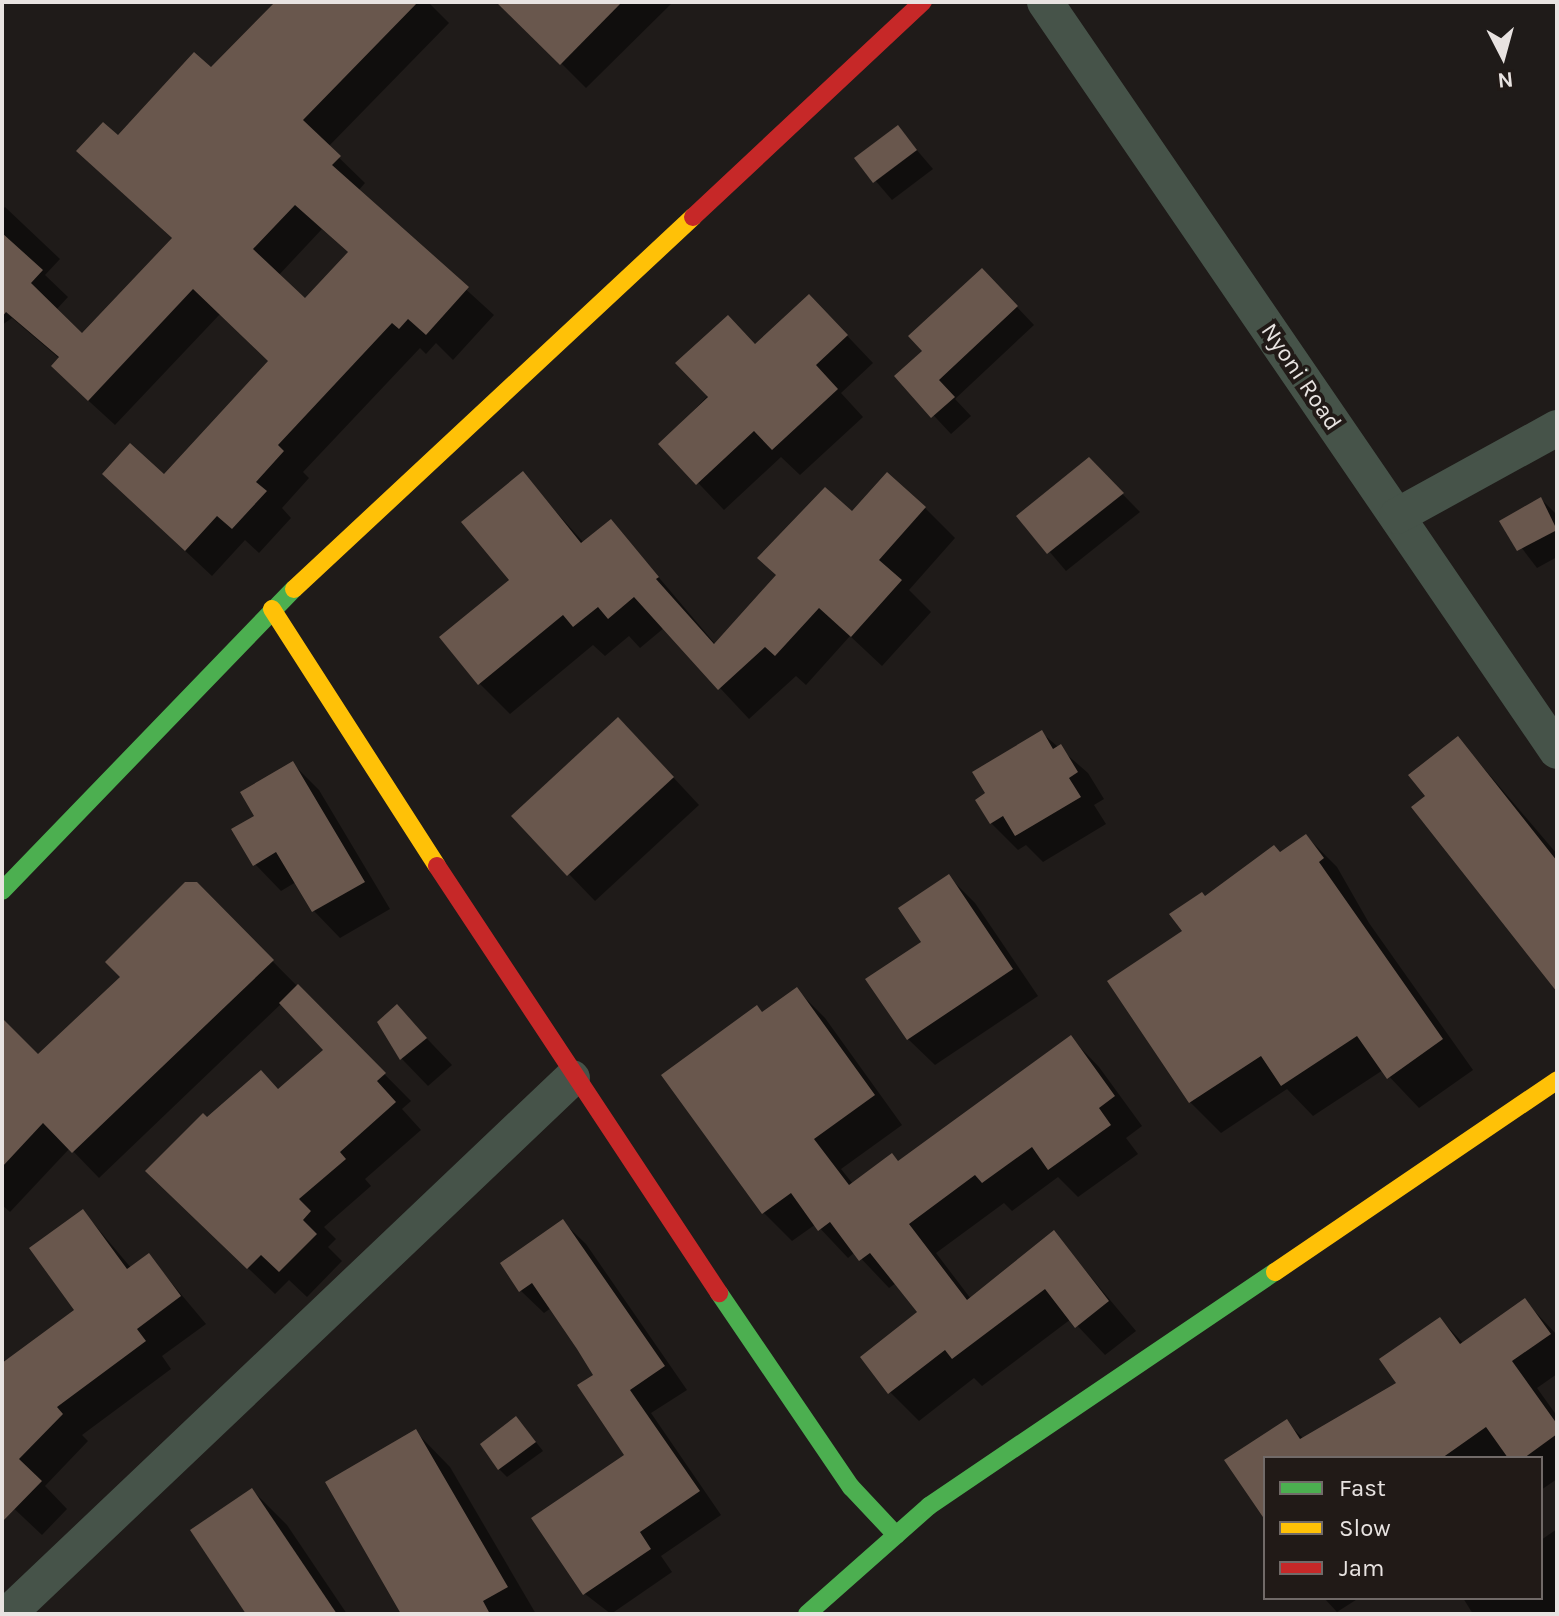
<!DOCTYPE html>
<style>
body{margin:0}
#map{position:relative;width:1559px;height:1616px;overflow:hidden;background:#1f1b19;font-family:Karla,sans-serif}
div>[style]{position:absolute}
.shadow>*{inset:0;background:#0007}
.building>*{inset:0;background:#69574d}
.street>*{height:36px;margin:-18px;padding:0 18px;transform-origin:18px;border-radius:18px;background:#465349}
.fast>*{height:18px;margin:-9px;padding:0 9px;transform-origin:9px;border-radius:9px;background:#4caf50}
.slow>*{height:18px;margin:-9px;padding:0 9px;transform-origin:9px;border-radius:9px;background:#ffc107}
.jam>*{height:18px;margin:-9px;padding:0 9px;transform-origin:9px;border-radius:9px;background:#c62828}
span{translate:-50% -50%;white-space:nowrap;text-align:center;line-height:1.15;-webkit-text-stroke:8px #211a17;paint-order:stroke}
.street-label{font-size:24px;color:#e8e3e1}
.frame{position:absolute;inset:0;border:4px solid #e8e3e1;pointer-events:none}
.legend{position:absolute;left:1263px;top:1456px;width:280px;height:144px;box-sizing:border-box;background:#211a17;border:2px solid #716a68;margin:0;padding:10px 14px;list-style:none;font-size:24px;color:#e8e3e1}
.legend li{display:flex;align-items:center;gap:16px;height:40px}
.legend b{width:40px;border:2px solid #716a68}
.north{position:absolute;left:1463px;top:16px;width:80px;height:80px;-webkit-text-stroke:6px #211a17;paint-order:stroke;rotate:174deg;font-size:22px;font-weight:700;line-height:32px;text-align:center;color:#e8e3e1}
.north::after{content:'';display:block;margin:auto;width:28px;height:36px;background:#e8e3e1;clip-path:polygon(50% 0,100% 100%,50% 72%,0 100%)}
</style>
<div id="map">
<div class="shadow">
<div style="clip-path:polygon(evenodd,278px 2px,428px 2px,449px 23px,328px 147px,365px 183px,358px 191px,494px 315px,453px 360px,436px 343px,426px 354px,420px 348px,303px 472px,309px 478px,282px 508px,291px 518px,259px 553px,245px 540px,212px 576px,131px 500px,165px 477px,270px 362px,221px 313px,115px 425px,79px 392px,60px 359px,12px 318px,2px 325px,2px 210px,5px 207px,60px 259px,45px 275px,68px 297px,56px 310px,82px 336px,173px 239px,105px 177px,118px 138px,211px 70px,278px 2px,322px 229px,349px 253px,305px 301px,278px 276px,322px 229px)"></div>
<div style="clip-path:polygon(520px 2px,673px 2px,586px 88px,510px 12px)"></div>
<div style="clip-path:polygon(898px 128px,933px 169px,892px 200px,856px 158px)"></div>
<div style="clip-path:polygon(999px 288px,1034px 325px,955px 399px,971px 416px,951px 434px,897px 376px)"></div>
<div style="clip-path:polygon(835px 323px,873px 363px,841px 393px,863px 417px,800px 475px,781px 457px,724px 510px,661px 444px,756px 346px)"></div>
<div style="clip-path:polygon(1089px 460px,1140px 512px,1066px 571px,1019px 516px)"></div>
<div style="clip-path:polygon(522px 474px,584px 543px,611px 521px,716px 645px,852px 513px,925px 508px,955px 538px,909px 590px,931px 612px,882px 666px,850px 636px,806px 685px,796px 676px,749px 719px,664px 628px,640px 648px,629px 636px,605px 656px,593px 645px,510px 714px,479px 683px,512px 580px)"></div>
<div style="clip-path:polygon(1541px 499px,1557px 515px,1557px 557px,1537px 568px,1502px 522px)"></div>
<div style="clip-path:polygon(1042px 733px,1088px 773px,1104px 799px,1094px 805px,1106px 824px,1043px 862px,1026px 845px,1018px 850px,991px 823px,988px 794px)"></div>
<div style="clip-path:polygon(1458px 738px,1557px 854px,1557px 988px,1428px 797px)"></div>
<div style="clip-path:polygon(644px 746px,699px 805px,595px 901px,513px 816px)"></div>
<div style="clip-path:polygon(292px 763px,319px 790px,390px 909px,340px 938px,314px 911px,296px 882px,281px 891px,255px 864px,257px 817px)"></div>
<div style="clip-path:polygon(1306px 836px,1337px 867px,1369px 923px,1473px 1070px,1419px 1108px,1383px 1070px,1313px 1116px,1287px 1089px,1221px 1133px,1190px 1102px,1184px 932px,1205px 898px)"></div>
<div style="clip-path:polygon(948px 876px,975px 903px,1038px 996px,935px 1065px,908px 1039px,923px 943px)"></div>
<div style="clip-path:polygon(196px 884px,411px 1101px,402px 1109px,421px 1130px,365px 1179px,371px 1186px,324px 1227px,336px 1239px,328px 1247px,342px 1261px,307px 1297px,289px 1280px,275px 1294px,174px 1197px,207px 1120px,279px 1091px,326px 1050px,282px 1003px,99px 1178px,70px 1148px,10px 1212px,2px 1205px,2px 1031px,38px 1057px,123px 977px)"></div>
<div style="clip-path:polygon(797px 990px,825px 1018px,902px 1125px,841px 1169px,853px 1184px,899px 1163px,1071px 1038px,1099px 1067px,1142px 1126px,1126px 1138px,1138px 1154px,1078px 1197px,1058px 1177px,1012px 1211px,1004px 1203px,936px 1253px,971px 1299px,1054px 1233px,1136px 1331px,1105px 1355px,1071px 1319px,982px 1386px,974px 1378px,919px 1421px,890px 1392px,920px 1313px,896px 1283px,889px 1288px,855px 1252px,848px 1258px,816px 1224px,792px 1241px,763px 1212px,763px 1014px)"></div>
<div style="clip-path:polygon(397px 1007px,452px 1065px,428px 1086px,402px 1059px,380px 1022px)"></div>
<div style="clip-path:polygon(83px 1211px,132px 1269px,149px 1256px,206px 1324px,162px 1356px,171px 1369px,82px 1435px,88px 1441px,45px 1486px,67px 1509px,42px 1535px,7px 1502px,2px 1507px,2px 1358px,6px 1362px,77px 1310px)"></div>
<div style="clip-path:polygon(563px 1222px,586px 1244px,687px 1390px,651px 1413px,721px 1515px,661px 1556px,672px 1572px,611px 1614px,585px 1594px,627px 1456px,596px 1376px,551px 1308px,544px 1313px,521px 1291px)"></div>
<div style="clip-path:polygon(1525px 1301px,1557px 1335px,1557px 1374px,1537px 1388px,1557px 1416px,1557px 1479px,1541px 1490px,1541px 1458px,1265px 1458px,1265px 1517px,1227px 1461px,1286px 1422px,1304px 1439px,1399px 1384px,1440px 1319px,1464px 1344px)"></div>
<div style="clip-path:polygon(524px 1427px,543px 1451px,507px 1477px,499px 1469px)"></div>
<div style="clip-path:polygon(416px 1432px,450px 1467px,536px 1614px,403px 1614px)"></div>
<div style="clip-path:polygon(252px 1490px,287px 1525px,347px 1614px,249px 1614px)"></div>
<div style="clip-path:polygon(1557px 1529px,1557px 1614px,1473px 1614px,1463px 1598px,1541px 1598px,1541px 1540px)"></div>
<div style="clip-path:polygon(1324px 1598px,1359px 1598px,1337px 1612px)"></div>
</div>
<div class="building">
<div style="clip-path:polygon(evenodd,275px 2px,418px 2px,303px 120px,341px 156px,332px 165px,469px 287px,426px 335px,408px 319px,399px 329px,392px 323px,278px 445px,284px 451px,256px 482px,267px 491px,232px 529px,217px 516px,185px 551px,102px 474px,130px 443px,164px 474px,268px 361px,193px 289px,88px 401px,51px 366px,59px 357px,6px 312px,2px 317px,2px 233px,43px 270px,31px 283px,82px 333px,172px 238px,76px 151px,103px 122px,118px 135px,194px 52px,211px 67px,275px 2px,295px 205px,348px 252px,305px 298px,253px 249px,295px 205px)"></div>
<div style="clip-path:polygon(496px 2px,622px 2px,560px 65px)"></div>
<div style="clip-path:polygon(898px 125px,917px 150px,873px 183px,854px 158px)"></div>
<div style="clip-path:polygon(982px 268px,1018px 306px,939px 380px,955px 397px,931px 418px,894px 376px,922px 351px,908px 336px)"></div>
<div style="clip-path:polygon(809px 294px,848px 335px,816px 365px,838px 389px,772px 450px,754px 431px,696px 485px,658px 444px,708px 397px,675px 363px,728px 315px,755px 344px)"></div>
<div style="clip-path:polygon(1089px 457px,1124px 493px,1047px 554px,1016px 516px)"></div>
<div style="clip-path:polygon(523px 471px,581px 543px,611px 519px,659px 577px,656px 579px,714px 644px,776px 575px,757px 558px,825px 487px,852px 511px,887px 472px,926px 507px,879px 560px,902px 580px,851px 637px,819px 608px,775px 656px,765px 647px,718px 690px,634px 597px,608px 619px,598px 607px,573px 627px,563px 615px,478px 685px,439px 637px,509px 580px,461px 522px)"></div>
<div style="clip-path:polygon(1541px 497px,1557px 530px,1517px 551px,1499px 521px)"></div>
<div style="clip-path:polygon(618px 717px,674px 777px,567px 876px,511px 816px)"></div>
<div style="clip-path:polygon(1042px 730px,1053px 749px,1061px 744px,1078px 772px,1069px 778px,1081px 797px,1015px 836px,1003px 816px,990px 824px,975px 800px,985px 793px,972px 772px)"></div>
<div style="clip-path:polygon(1458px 736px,1557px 861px,1557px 992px,1411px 807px,1425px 796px,1408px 775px)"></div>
<div style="clip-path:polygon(293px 761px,365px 882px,312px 912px,276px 852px,253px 866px,231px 829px,254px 816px,240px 792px)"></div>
<div style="clip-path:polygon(1306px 834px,1324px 858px,1319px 862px,1443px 1039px,1387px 1079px,1357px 1036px,1281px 1086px,1261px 1056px,1189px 1103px,1107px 981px,1182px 931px,1169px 914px,1202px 892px,1205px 896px,1274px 845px,1280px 852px)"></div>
<div style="clip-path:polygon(949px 874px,1013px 969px,907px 1040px,865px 979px,921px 942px,898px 908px)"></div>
<div style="clip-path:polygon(185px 882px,197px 882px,274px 960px,72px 1153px,43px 1123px,2px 1167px,2px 1018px,38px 1054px,120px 977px,105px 962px)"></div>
<div style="clip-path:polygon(298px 984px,386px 1073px,377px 1081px,396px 1102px,340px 1152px,346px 1159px,299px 1199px,311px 1211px,303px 1220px,317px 1234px,279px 1272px,261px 1255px,247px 1269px,145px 1171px,203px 1113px,207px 1117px,261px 1070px,278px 1089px,323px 1050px,279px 1003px)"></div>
<div style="clip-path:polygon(797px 987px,875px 1095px,814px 1139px,849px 1185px,892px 1153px,898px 1161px,1071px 1035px,1115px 1096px,1099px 1108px,1111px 1125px,1048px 1170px,1032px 1147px,982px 1183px,975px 1175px,909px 1224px,967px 1300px,1054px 1230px,1109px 1301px,1075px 1328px,1045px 1289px,952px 1359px,945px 1350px,888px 1394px,860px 1357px,917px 1312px,870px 1253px,859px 1261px,830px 1222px,818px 1231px,791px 1193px,762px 1214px,661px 1075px,757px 1005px,762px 1012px)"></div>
<div style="clip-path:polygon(397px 1004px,427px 1038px,400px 1060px,377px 1022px)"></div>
<div style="clip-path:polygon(83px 1209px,127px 1269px,149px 1253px,181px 1296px,137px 1329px,146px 1341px,57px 1407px,63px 1414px,19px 1459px,42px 1481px,2px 1522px,2px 1363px,74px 1310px,29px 1248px)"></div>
<div style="clip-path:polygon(563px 1219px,665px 1366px,630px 1390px,700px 1491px,640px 1532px,651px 1549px,583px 1595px,531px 1518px,624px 1455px,577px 1385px,593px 1375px,577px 1349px,532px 1283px,519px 1292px,500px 1263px)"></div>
<div style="clip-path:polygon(1525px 1298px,1551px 1334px,1512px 1361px,1557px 1424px,1557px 1434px,1524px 1458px,1508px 1458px,1486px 1427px,1442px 1458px,1265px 1458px,1265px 1520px,1224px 1460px,1287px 1419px,1300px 1439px,1396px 1383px,1379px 1359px,1440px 1317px,1460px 1344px)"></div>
<div style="clip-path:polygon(516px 1416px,536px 1442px,498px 1470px,480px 1444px)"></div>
<div style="clip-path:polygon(416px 1429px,508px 1587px,483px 1601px,490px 1614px,401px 1614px,325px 1482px)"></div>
<div style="clip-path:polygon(252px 1488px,337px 1614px,246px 1614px,190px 1530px)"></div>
</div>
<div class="street">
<div style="left:1045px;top:2px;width:907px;rotate:55.64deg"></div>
<div style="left:1397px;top:516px;width:183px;rotate:-28.8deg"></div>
<div style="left:8px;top:1614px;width:778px;rotate:-43.54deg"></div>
</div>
<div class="fast">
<div style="left:2px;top:891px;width:420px;rotate:-46deg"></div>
<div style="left:719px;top:1293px;width:235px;rotate:55.8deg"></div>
<div style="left:851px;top:1487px;width:66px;rotate:46.8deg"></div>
<div style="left:807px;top:1614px;width:163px;rotate:-41.5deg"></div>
<div style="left:929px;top:1506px;width:418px;rotate:-34.1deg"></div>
</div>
<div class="slow">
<div style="left:294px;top:589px;width:546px;rotate:-42.99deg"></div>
<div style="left:272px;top:609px;width:305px;rotate:57.3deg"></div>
<div style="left:1275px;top:1272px;width:341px;rotate:-34.2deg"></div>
</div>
<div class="jam">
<div style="left:693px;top:217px;width:315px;rotate:-43.1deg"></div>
<div style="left:437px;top:866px;width:512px;rotate:56.56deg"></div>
</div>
<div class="street-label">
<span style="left:1301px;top:377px;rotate:56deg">Nyoni Road</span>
</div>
<div class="frame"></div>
<ul class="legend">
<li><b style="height:10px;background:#4caf50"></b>Fast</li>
<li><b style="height:10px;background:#ffc107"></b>Slow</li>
<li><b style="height:10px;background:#c62828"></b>Jam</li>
</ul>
<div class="north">N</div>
</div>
